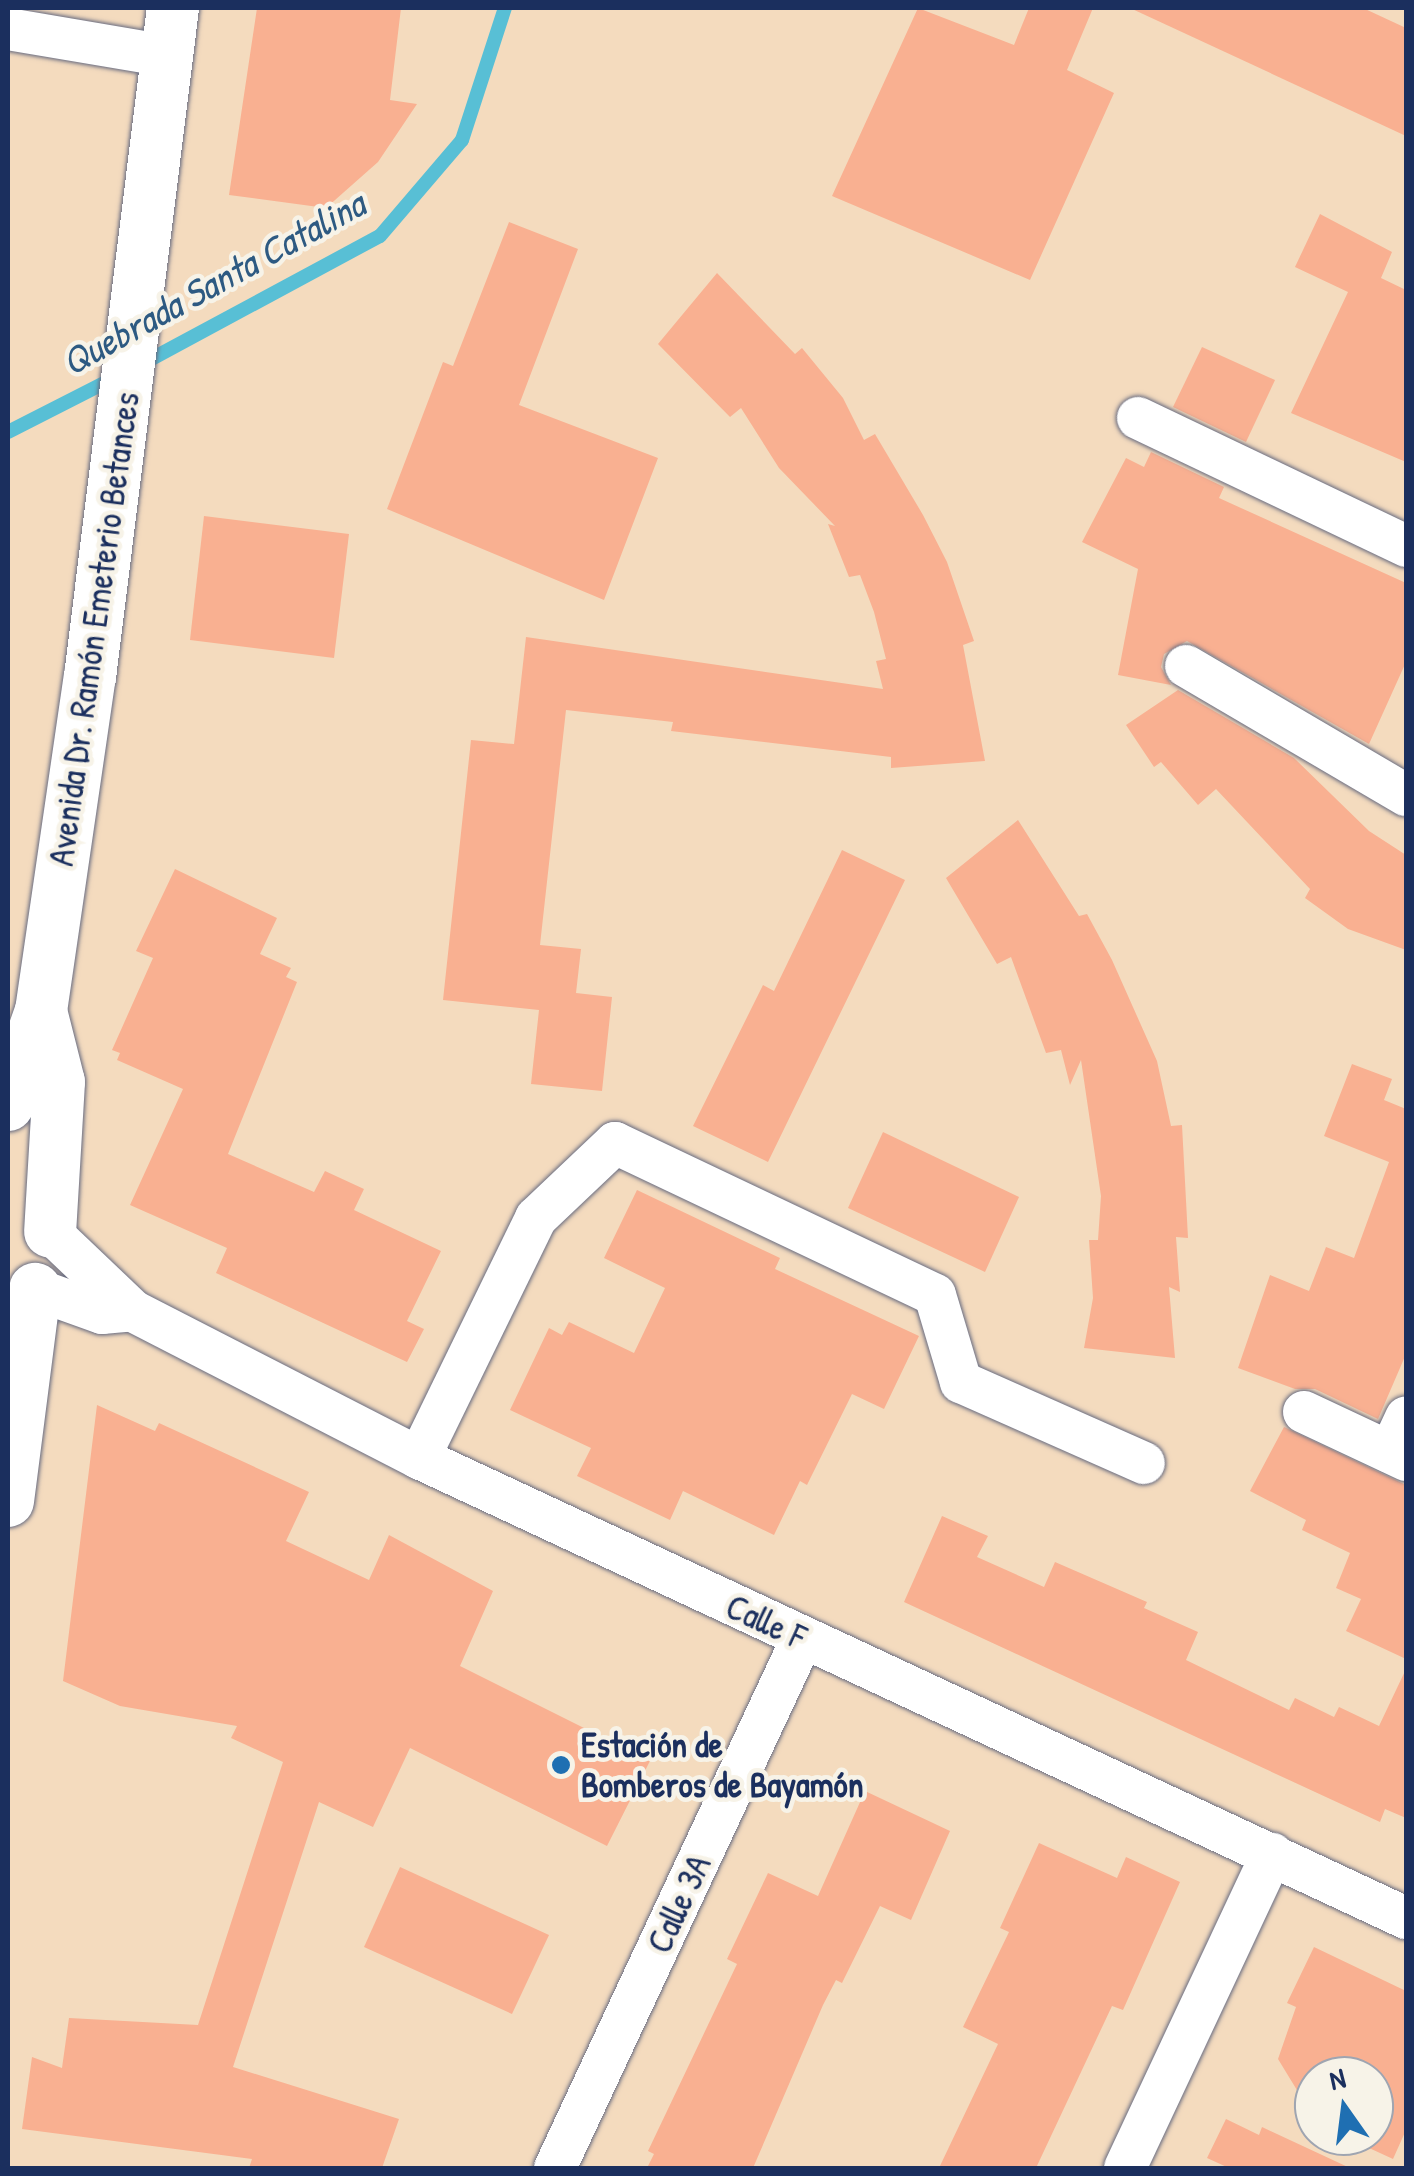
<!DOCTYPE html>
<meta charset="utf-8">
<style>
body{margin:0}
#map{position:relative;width:1414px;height:2176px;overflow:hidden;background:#f4dbbe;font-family:"Patrick Hand",sans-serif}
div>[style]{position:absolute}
.stream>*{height:14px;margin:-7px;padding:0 7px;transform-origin:7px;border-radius:7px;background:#58bfd5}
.building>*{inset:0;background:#f9b091}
.roads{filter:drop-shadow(0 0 2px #676b80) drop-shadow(0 0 2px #676b80)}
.minor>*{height:42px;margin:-21px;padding:0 21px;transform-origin:21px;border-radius:21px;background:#fff}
.tertiary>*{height:52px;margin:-26px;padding:0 26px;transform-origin:26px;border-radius:26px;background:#fff}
.dots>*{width:28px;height:28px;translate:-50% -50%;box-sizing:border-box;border:5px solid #f7f3e8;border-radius:50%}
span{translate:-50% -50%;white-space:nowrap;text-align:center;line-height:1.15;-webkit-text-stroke:9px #f7f3e8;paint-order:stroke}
.street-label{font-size:35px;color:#1b2f5e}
.poi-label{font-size:35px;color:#1b2f5e;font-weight:700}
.left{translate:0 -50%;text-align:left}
.water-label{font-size:38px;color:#2d5a82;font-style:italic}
.frame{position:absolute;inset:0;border:10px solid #1b2f5e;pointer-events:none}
.north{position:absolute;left:1294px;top:2056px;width:100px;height:100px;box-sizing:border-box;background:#f7f3e8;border:2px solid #9fa5b1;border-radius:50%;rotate:346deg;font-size:28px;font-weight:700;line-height:40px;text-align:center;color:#1b2f5e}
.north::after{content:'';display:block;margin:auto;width:35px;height:45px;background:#1f6fb2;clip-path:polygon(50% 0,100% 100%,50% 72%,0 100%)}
</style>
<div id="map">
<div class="stream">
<div style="left:142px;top:364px;width:270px;rotate:-28.3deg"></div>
<div style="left:380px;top:236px;width:126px;rotate:-49.5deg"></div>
<div style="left:462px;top:140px;width:139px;rotate:-72deg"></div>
<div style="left:8px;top:432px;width:119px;rotate:-27deg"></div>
</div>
<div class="building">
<div style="clip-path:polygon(257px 8px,401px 8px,390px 100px,417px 104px,378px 162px,326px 208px,229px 195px)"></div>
<div style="clip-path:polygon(918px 8px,1014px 45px,1029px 8px,1093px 8px,1067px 70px,1114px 93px,1030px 280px,832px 196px)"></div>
<div style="clip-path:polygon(1130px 8px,1363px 8px,1406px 28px,1406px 136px)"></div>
<div style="clip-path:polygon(1320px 214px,1392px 252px,1381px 278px,1406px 290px,1406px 462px,1291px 413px,1348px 292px,1295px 267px)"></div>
<div style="clip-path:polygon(509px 222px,578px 249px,519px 405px,658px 458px,604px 600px,387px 509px,443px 362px,453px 366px)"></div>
<div style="clip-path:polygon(717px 273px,795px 354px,802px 348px,843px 398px,864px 440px,875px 434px,923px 515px,947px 562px,974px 641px,963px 645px,985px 761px,891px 768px,891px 757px,671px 731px,673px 722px,566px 710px,540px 945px,581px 949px,576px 993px,612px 997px,602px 1091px,531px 1084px,539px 1010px,443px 1000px,471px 740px,514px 744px,526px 637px,883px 689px,876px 661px,886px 659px,874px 612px,860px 575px,849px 577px,828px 524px,835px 526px,779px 468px,741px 408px,730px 417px,658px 344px)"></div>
<div style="clip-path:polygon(1202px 347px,1275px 380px,1246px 442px,1173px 407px)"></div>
<div style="clip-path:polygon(1151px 452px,1224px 487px,1219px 498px,1406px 583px,1406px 662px,1369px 744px,1187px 641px,1164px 654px,1161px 667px,1171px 685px,1118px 675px,1138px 569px,1082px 542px,1126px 458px,1144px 467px)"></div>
<div style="clip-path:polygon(204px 516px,349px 534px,334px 658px,190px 640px)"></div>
<div style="clip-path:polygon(1178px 690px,1294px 758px,1369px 831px,1406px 855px,1406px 950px,1348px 929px,1305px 898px,1310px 889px,1216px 789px,1198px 805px,1161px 762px,1154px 767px,1126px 725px)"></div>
<div style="clip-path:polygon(1018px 820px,1079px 916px,1087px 914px,1112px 960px,1157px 1061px,1171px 1126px,1182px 1125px,1188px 1238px,1176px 1237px,1180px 1292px,1169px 1287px,1175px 1358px,1084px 1348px,1093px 1298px,1089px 1240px,1098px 1240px,1101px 1196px,1081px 1060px,1070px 1085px,1061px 1050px,1046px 1053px,1011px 957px,997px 964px,946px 878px)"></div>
<div style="clip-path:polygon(842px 850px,905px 880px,768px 1162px,693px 1126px,763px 985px,774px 991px)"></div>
<div style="clip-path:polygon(175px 869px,277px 918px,260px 954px,291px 968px,286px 977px,297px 982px,228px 1154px,314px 1192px,325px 1171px,364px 1189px,354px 1210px,441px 1251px,407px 1321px,424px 1329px,407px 1362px,216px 1273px,227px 1248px,130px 1205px,183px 1089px,117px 1060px,120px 1053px,112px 1050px,153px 958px,136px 951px)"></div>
<div style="clip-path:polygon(1352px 1064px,1392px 1079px,1384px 1100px,1406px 1109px,1406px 1354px,1378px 1419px,1315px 1389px,1295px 1389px,1238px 1368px,1270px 1275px,1309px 1291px,1326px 1247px,1354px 1258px,1389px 1162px,1324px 1136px)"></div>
<div style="clip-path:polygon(883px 1132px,1019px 1197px,985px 1272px,848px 1208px)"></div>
<div style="clip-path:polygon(637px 1190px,780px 1258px,775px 1269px,919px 1336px,884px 1409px,852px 1394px,807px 1485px,800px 1481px,774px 1535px,683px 1491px,670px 1520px,577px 1476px,591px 1448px,510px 1410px,549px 1328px,562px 1335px,569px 1322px,634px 1353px,665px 1288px,604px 1258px)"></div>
<div style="clip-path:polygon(97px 1405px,155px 1431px,159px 1423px,309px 1492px,286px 1541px,369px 1580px,389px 1535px,493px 1591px,460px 1666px,616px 1744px,620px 1736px,654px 1753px,607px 1846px,410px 1748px,373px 1827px,319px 1802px,233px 2067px,399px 2119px,382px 2168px,249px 2168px,252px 2159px,22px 2129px,32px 2057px,62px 2068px,69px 2018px,198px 2025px,283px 1762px,231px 1738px,237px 1726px,120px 1706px,63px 1681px)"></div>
<div style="clip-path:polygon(1284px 1427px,1406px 1485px,1406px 1659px,1346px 1631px,1361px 1599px,1336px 1588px,1350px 1553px,1302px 1530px,1306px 1520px,1250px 1491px)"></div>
<div style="clip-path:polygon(942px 1516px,988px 1536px,977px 1557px,1044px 1587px,1055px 1562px,1147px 1602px,1144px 1608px,1198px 1632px,1186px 1660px,1289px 1710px,1295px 1698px,1334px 1717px,1339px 1707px,1379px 1726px,1406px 1669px,1406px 1818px,1385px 1809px,1380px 1822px,904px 1602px)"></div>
<div style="clip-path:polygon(865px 1791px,950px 1831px,911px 1920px,880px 1906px,842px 1983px,836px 1980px,823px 2005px,753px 2168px,647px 2168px,654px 2154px,648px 2151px,737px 1964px,727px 1959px,768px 1873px,818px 1896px)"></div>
<div style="clip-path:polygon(1039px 1843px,1117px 1878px,1126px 1857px,1180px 1882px,1123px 2010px,1112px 2006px,1036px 2168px,939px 2168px,998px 2044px,963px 2027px,1009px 1932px,1000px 1928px)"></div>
<div style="clip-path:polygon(400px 1867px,549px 1935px,512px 2014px,364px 1947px)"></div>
<div style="clip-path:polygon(1314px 1947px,1406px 1991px,1406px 2130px,1393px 2159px,1343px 2136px,1374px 2136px,1374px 2076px,1314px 2076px,1314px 2118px,1278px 2059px,1296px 2007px,1287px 2003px)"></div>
<div style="clip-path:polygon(1226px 2119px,1259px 2135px,1262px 2127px,1350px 2168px,1229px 2168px,1207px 2158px)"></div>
</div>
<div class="roads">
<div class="minor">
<div style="left:8px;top:29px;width:161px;rotate:9.6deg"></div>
<div style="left:1138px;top:418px;width:297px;rotate:25.5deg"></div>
<div style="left:1186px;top:666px;width:255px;rotate:30.4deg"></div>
<div style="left:50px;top:1232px;width:115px;rotate:43.6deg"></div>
<div style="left:133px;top:1311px;width:322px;rotate:27.2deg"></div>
<div style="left:419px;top:1458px;width:1089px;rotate:24.99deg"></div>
<div style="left:35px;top:1289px;width:71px;rotate:19.7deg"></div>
<div style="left:102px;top:1313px;width:25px;rotate:-5deg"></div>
<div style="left:1304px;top:1412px;width:113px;rotate:25.2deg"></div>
<div style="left:1390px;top:1452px;width:38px;rotate:-65deg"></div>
<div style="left:419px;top:1458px;width:267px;rotate:-64deg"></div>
<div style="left:536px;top:1218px;width:109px;rotate:-43.5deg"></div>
<div style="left:615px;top:1143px;width:354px;rotate:25.4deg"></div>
<div style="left:935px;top:1295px;width:91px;rotate:73.4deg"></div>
<div style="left:961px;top:1382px;width:200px;rotate:23.9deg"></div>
<div style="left:555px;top:2168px;width:584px;rotate:-64.97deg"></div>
<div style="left:1125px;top:2168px;width:347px;rotate:-64.9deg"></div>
</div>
<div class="tertiary">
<div style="left:41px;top:1011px;width:73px;rotate:75.8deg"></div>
<div style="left:59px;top:1082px;width:150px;rotate:93.4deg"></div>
<div style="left:8px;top:1105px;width:100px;rotate:-70.7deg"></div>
<div style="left:41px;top:1011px;width:338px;rotate:-81.7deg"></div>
<div style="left:90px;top:677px;width:674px;rotate:-82.93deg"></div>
<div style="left:8px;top:1501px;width:214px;rotate:-82.7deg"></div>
</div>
</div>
<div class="dots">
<div style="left:561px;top:1765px;background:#1f6fb2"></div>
</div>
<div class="street-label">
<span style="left:94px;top:629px;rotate:-82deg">Avenida Dr. Ramón Emeterio Betances</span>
<span style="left:766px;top:1622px;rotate:25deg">Calle F</span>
<span style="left:679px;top:1904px;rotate:-65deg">Calle 3A</span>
</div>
<div class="poi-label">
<span class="left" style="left:581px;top:1765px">Estación de<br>Bomberos de Bayamón</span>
</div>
<div class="water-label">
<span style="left:213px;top:283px;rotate:-29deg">Quebrada Santa Catalina</span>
</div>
<div class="frame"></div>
<div class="north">N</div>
</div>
